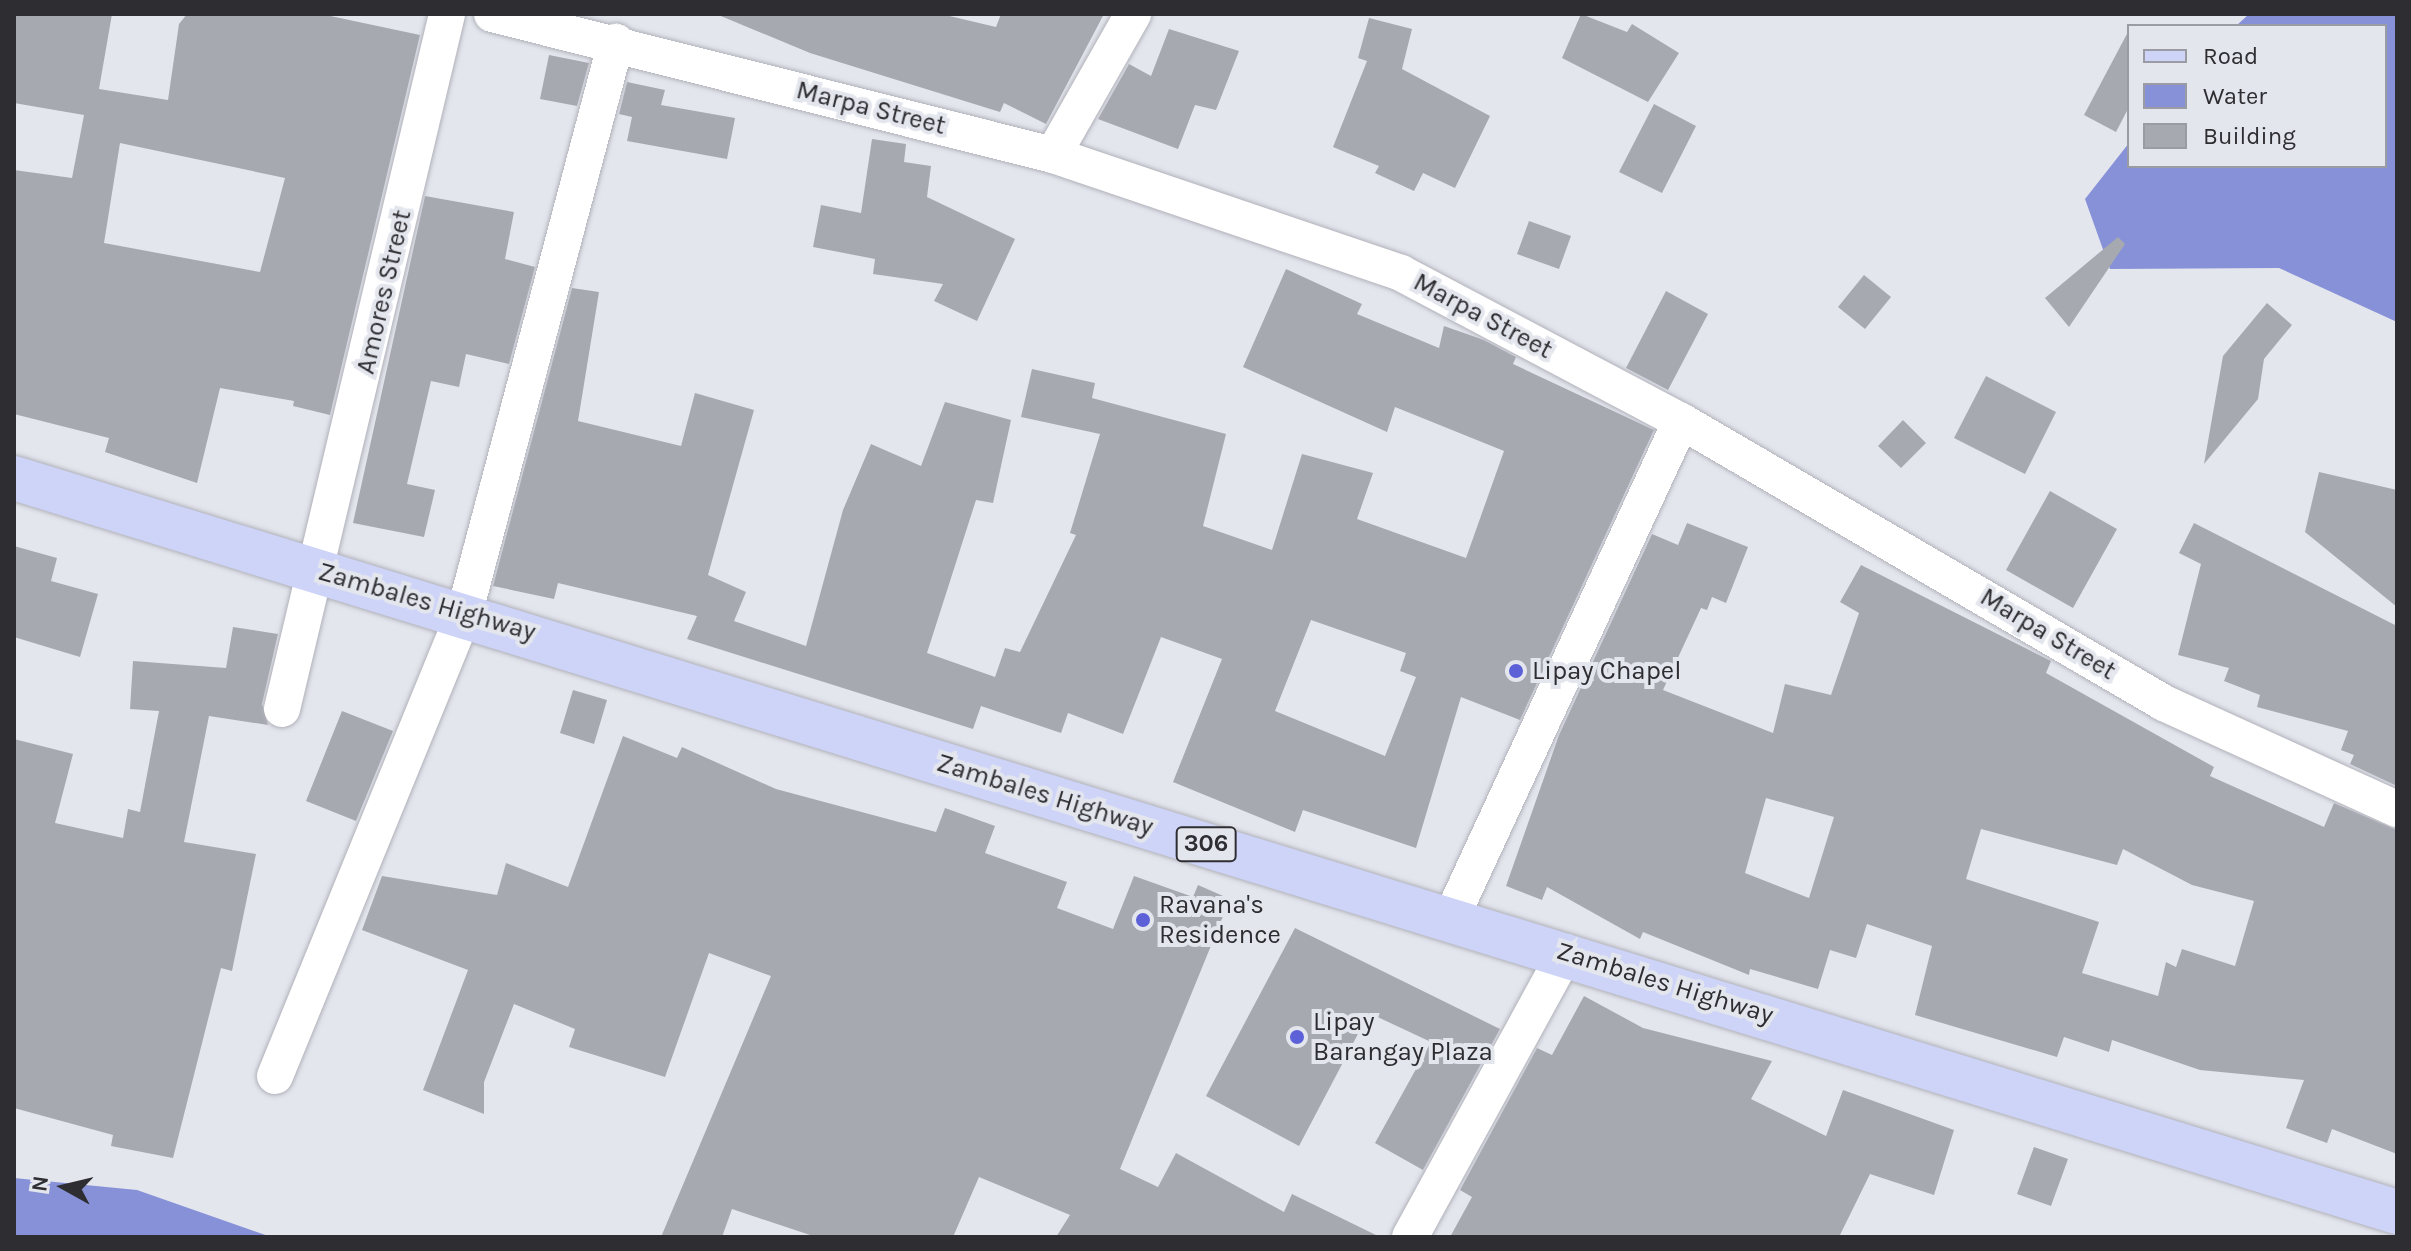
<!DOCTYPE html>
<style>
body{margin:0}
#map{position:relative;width:2411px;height:1251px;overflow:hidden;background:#e4e6ee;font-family:Karla,sans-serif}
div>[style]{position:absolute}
.water>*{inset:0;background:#8791d7}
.building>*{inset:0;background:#a7a9b1}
.roads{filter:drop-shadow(0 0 2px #b0b1b9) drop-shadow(0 0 2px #b0b1b9)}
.street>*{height:36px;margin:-18px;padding:0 18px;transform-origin:18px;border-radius:18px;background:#fff}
.primary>*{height:44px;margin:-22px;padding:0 22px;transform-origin:22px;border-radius:22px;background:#ced4f8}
.dots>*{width:22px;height:22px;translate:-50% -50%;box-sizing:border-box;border:4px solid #e4e6ee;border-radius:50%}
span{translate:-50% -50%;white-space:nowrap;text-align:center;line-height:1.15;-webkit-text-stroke:8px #e4e6ee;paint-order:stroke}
.shield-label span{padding:2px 6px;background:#e4e6ee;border:2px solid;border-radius:6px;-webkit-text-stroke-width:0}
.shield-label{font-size:24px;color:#2e2e32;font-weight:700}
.street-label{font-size:26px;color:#2e2e32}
.poi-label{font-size:26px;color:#2e2e32}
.left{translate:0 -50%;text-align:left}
.frame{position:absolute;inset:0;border:16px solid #2e2e32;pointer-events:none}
.legend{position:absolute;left:2127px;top:24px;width:260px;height:144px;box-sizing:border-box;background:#e4e6ee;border:2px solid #9b9ca3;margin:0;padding:10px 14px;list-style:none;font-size:24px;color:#2e2e32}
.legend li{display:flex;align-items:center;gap:16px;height:40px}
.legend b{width:40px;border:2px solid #9b9ca3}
.north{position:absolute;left:24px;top:1147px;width:80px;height:80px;-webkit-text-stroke:6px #e4e6ee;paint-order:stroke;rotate:278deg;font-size:22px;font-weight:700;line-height:32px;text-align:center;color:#2e2e32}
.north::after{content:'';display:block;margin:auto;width:28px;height:36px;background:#2e2e32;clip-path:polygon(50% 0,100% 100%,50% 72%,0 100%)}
</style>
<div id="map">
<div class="water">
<div style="clip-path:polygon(2249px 14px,2397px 14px,2397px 322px,2279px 268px,2110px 269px,2085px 199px,2129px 143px,2129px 166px,2385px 166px,2385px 26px,2236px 26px)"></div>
<div style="clip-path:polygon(14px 1178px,137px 1190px,271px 1237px,14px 1237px)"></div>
</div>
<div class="building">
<div style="clip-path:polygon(evenodd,14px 14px,112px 14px,99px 89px,168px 100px,179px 24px,187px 14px,321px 14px,420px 35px,330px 415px,293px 406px,294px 401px,220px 388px,197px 483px,105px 452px,109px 438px,14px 414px,14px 170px,72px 178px,84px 115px,14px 103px,14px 14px,120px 143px,285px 178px,260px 272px,104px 243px,120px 143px)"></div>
<div style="clip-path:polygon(716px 14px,941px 14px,996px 27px,1001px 14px,1104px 14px,1046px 124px,1004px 103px,1000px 112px,810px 53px)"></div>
<div style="clip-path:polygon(1581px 14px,1627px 32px,1632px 24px,1679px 53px,1648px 102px,1562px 58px)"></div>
<div style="clip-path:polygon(1369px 18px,1412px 29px,1402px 69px,1490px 116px,1455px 188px,1423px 173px,1414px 191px,1375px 173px,1379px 166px,1333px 147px,1367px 61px,1358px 58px)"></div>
<div style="clip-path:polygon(1169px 29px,1239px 51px,1216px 110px,1195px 105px,1178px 149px,1098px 119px,1129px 64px,1151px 76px)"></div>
<div style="clip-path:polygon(2129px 30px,2129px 107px,2116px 132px,2084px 115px)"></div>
<div style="clip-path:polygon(549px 55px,589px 63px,577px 106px,540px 99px)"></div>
<div style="clip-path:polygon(627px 82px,665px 90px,661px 105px,735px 118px,727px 159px,627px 141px,632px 117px,619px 114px)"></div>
<div style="clip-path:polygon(1654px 104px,1696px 126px,1662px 193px,1619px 172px)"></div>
<div style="clip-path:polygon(872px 139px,906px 144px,904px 162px,931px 166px,927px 197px,1015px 239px,977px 321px,934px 301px,943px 284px,873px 274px,875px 259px,813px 247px,821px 205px,861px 213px)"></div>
<div style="clip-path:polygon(425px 196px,514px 212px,505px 259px,535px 267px,509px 364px,466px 354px,459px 387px,431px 381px,407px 484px,435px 490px,424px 537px,353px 523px)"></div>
<div style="clip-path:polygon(1529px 221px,1571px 236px,1559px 269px,1517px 254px)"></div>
<div style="clip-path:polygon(2118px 237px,2125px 244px,2069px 327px,2045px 298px)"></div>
<div style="clip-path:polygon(evenodd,1286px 269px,1362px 304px,1357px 314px,1439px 348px,1444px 326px,1484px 340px,1516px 357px,1513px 364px,1654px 430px,1520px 720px,1461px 697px,1416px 848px,1303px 810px,1295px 832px,1173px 782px,1222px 659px,1161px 637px,1123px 734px,1068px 713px,1061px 733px,981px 706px,973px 729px,687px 639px,697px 616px,558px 583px,554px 599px,493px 586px,572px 288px,599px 292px,578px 421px,681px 446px,695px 393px,754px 410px,708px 575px,746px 592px,734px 621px,806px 646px,843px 510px,871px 444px,921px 466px,945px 402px,1011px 420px,993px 503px,976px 500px,927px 653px,995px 677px,1005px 648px,1020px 652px,1076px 535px,1070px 533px,1100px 434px,1021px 417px,1032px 369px,1095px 383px,1092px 398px,1226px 434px,1203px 526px,1272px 550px,1302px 454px,1373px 473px,1357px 519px,1466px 558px,1504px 451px,1395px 407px,1387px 432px,1243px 367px,1286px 269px,1311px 620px,1406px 653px,1400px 671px,1416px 677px,1385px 756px,1275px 711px,1311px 620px)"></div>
<div style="clip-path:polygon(1864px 275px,1891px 297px,1865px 329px,1838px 307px)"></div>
<div style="clip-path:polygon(1666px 291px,1708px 314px,1668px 390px,1626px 368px)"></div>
<div style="clip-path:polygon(2267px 303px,2292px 325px,2264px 359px,2258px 399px,2204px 464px,2223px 356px)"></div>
<div style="clip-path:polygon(1986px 376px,2056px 412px,2025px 474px,1954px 438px)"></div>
<div style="clip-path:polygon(1903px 420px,1926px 443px,1901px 468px,1878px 446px)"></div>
<div style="clip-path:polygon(2319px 472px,2397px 490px,2397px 607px,2305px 532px)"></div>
<div style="clip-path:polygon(2050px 491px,2117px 529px,2073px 608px,2006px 570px)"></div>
<div style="clip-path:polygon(evenodd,1687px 523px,1748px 547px,1726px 603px,1712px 597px,1707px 610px,1701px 608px,1663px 690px,1773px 733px,1785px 684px,1831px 695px,1859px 613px,1840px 602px,1861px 565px,2051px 661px,2046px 673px,2214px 767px,2210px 776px,2324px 827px,2334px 803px,2397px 830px,2397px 1154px,2332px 1129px,2327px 1143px,2286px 1128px,2304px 1080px,2200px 1070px,2112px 1040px,2109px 1052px,2064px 1037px,2057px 1057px,1915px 1015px,1932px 946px,1867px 924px,1856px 958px,1830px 950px,1818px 989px,1750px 969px,1749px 975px,1643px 932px,1640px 939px,1547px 887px,1542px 900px,1506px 886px,1559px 735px,1652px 534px,1678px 545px,1687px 523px,1766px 798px,1834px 817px,1809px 898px,1745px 873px,1766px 798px,1687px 523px,1981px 829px,2117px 865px,2123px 849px,2192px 885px,2254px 901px,2235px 966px,2182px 949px,2176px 967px,2166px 962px,2158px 996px,2082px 973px,2099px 922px,1966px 879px,1981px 829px)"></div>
<div style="clip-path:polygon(2194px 523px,2397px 626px,2397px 786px,2350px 764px,2354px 755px,2341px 750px,2348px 731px,2257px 707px,2260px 695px,2224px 681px,2229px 668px,2178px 655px,2201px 564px,2179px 553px)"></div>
<div style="clip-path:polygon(14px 546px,57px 558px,51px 581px,98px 594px,80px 657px,14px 637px)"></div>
<div style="clip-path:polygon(233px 627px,278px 634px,262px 704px,268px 725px,209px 716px,184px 842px,256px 854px,232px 971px,221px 968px,173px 1158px,111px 1146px,113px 1135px,14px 1108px,14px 739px,73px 754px,55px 823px,123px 838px,128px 809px,140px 812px,159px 711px,130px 709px,133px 661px,226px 668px)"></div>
<div style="clip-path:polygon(573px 690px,607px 700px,594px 744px,560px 733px)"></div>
<div style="clip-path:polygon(342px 711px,393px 731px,356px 821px,306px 801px)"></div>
<div style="clip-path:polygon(623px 736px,677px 758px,682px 747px,776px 789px,936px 832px,945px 808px,995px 826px,985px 853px,1067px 882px,1057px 908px,1113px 929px,1134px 876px,1193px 897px,1198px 885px,1230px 899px,1120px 1169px,1158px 1187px,1176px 1153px,1284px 1212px,1292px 1194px,1380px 1237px,1056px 1237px,1070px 1215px,979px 1177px,953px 1237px,816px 1237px,732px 1209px,722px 1237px,661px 1237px,771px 976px,709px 953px,665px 1077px,569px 1047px,575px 1029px,514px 1004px,484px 1082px,484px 1114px,423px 1090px,468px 970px,362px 930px,382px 876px,497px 895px,506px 863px,568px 887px)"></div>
<div style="clip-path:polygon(1295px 928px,1500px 1029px,1423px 1170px,1375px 1143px,1431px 1042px,1369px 1013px,1299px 1146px,1206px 1096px)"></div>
<div style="clip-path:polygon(1584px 996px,1643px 1028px,1772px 1061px,1751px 1099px,1826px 1136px,1843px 1090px,1954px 1130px,1934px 1195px,1870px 1174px,1839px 1237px,1450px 1237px,1472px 1197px,1460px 1190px,1537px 1048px,1552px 1055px)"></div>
<div style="clip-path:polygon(2034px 1147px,2068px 1159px,2051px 1206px,2017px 1194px)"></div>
</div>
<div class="roads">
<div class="street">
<div style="left:492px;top:14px;width:578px;rotate:14.11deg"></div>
<div style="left:1053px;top:155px;width:367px;rotate:18.7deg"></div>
<div style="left:1401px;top:273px;width:317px;rotate:27.9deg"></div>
<div style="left:1681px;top:421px;width:559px;rotate:30.28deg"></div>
<div style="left:2164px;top:703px;width:256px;rotate:24.5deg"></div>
<div style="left:1053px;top:155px;width:162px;rotate:-60.4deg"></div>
<div style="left:282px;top:709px;width:714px;rotate:-76.64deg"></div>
<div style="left:1452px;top:916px;width:545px;rotate:-65.17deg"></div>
<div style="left:275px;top:1076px;width:502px;rotate:-67.77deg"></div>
<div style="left:465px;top:611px;width:589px;rotate:-75.14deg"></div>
<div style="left:1410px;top:1237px;width:325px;rotate:-61.3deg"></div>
</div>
<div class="primary">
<div style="left:14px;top:478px;width:2493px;rotate:17.12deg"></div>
</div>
</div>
<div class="dots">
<div style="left:1516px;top:671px;background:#5c61d8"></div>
<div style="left:1143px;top:920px;background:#5c61d8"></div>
<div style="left:1297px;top:1037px;background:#5c61d8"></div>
</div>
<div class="shield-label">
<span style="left:1206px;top:844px">306</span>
</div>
<div class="street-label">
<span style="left:871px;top:108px;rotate:14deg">Marpa Street</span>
<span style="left:384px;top:292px;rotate:-77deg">Amores Street</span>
<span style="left:1483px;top:316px;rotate:28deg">Marpa Street</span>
<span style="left:427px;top:602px;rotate:16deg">Zambales Highway</span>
<span style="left:2048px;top:634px;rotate:31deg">Marpa Street</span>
<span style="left:1045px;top:795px;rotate:17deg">Zambales Highway</span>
<span style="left:1665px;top:983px;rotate:17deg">Zambales Highway</span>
</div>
<div class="poi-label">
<span class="left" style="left:1532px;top:671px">Lipay Chapel</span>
<span class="left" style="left:1159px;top:920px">Ravana's<br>Residence</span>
<span class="left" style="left:1313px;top:1037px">Lipay<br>Barangay Plaza</span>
</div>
<div class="frame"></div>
<ul class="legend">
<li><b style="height:10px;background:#ced4f8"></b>Road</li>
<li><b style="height:22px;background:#8791d7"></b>Water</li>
<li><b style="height:22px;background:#a7a9b1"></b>Building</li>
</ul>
<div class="north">N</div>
</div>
